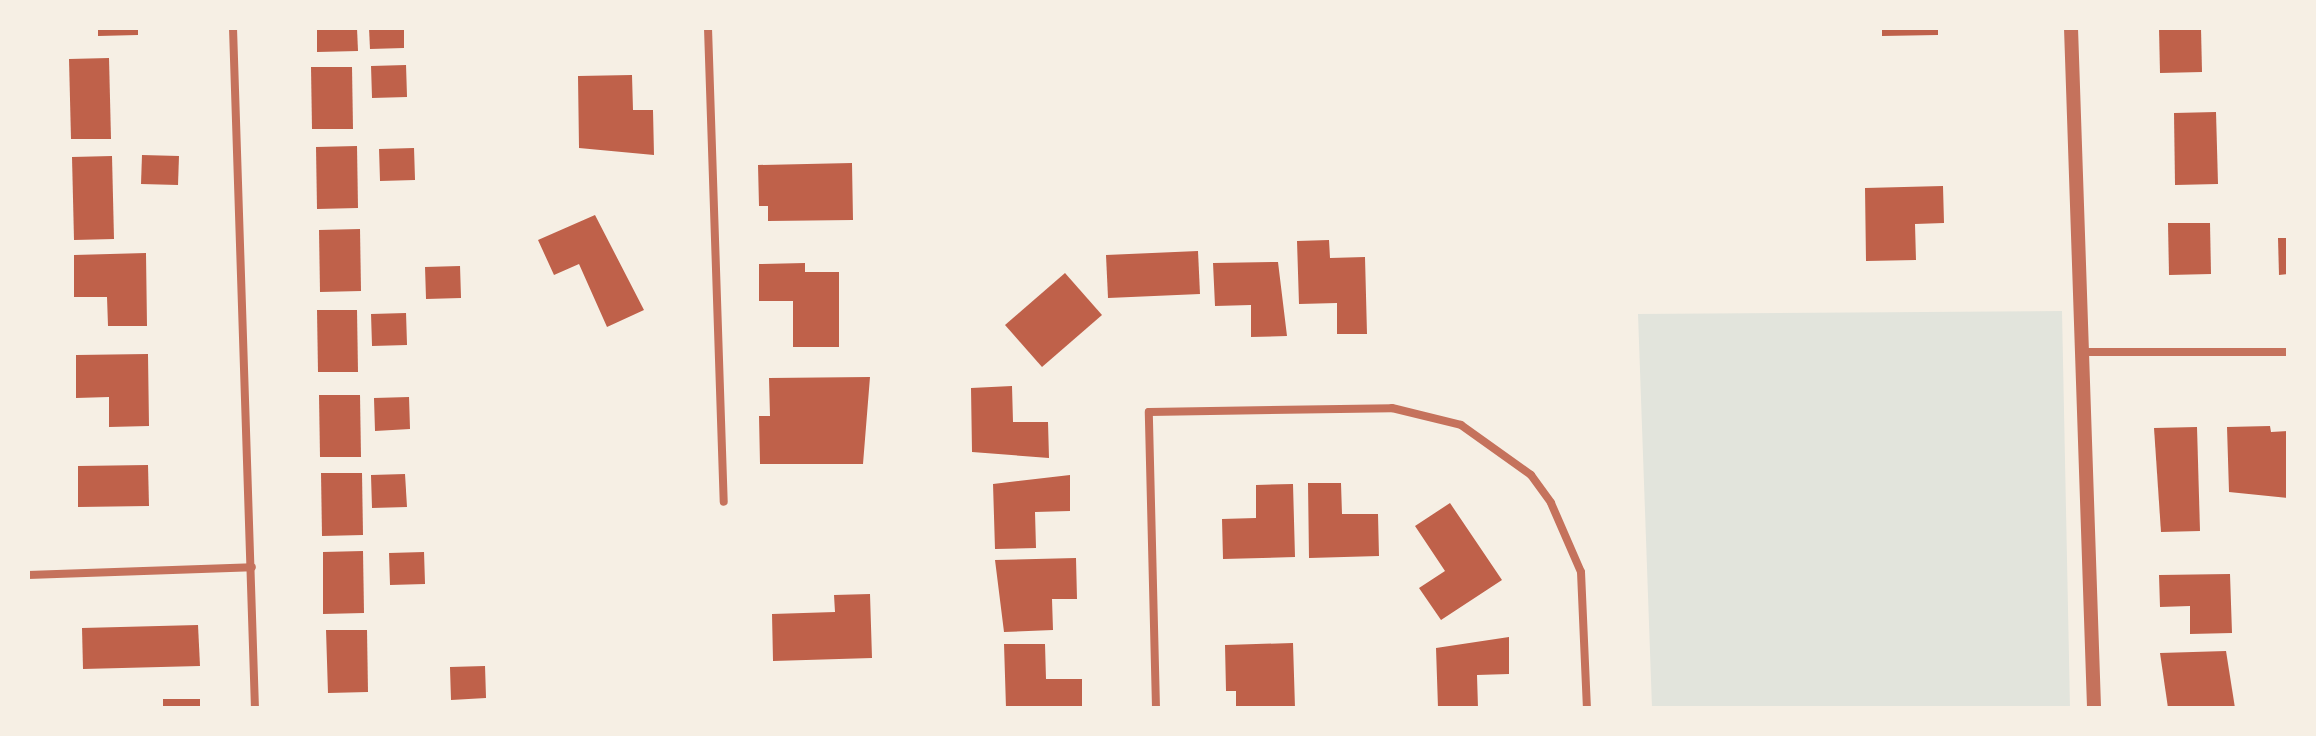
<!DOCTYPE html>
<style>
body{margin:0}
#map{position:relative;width:2316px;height:736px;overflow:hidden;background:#f6efe4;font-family:Georgia,serif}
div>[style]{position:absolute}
.green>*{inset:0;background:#e2e4dc}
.building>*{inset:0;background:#bf614a}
.minor>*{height:8px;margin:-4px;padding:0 4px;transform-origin:4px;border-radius:4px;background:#c5725c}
.tertiary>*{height:14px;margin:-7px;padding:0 7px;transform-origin:7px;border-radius:7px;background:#c5725c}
span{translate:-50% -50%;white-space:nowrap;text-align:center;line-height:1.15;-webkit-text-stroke:6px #f6efe4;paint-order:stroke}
.frame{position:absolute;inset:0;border:30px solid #f6efe4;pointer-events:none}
</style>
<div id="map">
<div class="green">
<div style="clip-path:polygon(2062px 311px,2070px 708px,1652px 708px,1638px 314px)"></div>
</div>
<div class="building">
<div style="clip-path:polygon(98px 28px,138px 28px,138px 35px,98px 36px)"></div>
<div style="clip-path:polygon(317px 28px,357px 28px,358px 51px,317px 52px)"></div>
<div style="clip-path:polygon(369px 28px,404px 28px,404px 48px,370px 49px)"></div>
<div style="clip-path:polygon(1882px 28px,1938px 28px,1938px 35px,1882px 36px)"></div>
<div style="clip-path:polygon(2159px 28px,2201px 28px,2202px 72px,2160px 73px)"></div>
<div style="clip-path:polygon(109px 58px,111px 139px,71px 139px,69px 59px)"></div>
<div style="clip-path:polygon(406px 65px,407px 97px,372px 98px,371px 66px)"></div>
<div style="clip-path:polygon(311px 67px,352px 67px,353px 129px,312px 129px)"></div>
<div style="clip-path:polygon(632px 75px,633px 110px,653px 110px,654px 155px,579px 148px,578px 76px)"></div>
<div style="clip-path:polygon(2216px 112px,2218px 184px,2175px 185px,2174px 113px)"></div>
<div style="clip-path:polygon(357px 146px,358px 208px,317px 209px,316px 147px)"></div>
<div style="clip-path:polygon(414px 148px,415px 180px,380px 181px,379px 149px)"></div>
<div style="clip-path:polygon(142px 155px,179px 156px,178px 185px,141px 184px)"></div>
<div style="clip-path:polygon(112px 156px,114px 239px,74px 240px,72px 157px)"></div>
<div style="clip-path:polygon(852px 163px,853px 220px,768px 221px,768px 206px,759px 206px,758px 165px)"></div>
<div style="clip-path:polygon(1943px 186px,1944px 223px,1915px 224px,1916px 260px,1866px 261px,1865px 188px)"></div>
<div style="clip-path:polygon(595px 215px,644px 310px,607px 327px,579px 264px,554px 275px,538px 240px)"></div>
<div style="clip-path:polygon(2168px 223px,2210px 223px,2211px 274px,2169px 275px)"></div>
<div style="clip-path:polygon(360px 229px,361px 291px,320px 292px,319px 230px)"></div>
<div style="clip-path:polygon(2278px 238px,2288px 238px,2288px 274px,2279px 275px)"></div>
<div style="clip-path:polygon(1329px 240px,1330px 258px,1365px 257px,1367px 334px,1337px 334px,1337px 303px,1299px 304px,1297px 241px)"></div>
<div style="clip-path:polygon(1198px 251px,1200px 294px,1108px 298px,1106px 255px)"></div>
<div style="clip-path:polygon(146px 253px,147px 326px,108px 326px,107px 297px,74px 297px,74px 255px)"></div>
<div style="clip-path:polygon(1278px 262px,1287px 336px,1251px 337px,1251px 305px,1215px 306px,1213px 263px)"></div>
<div style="clip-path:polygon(805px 263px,805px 272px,839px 272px,839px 347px,793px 347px,793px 301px,759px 301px,759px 264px)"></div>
<div style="clip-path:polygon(460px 266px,461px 298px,426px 299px,425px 267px)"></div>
<div style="clip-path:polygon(1065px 273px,1102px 315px,1042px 367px,1005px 325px)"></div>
<div style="clip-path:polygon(317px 310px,357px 310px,358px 372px,318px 372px)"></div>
<div style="clip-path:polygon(406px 313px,407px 345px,372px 346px,371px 314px)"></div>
<div style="clip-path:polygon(148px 354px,149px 426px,109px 427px,109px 397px,76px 398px,76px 355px)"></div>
<div style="clip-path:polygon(870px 377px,863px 464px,760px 464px,759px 416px,770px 416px,769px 378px)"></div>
<div style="clip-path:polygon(1012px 386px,1013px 422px,1048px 422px,1049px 458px,972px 452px,971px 388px)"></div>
<div style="clip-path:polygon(319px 395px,360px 395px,361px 457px,320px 457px)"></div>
<div style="clip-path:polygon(409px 397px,410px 429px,375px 431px,374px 398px)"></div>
<div style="clip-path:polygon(2270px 426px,2271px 432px,2288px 431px,2288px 498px,2229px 492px,2227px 427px)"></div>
<div style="clip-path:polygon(2197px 427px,2200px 531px,2161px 532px,2154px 428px)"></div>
<div style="clip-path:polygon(148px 465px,149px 506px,78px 507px,78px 466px)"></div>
<div style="clip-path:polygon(321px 473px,362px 473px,363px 535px,322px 536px)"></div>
<div style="clip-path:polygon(405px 474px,407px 507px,372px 508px,371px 475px)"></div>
<div style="clip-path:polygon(1070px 475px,1070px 511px,1035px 512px,1036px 548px,995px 549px,993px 484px)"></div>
<div style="clip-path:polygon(1308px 483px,1341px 483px,1342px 514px,1378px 514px,1379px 556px,1309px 558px)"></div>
<div style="clip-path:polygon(1293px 484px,1295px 557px,1223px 559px,1222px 519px,1256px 518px,1256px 485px)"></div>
<div style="clip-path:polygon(1450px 503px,1502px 580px,1441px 620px,1419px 588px,1445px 571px,1415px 526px)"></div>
<div style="clip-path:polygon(363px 551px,364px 613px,323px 614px,323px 552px)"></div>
<div style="clip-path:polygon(424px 552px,425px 584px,390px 585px,389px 553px)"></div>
<div style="clip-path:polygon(1076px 558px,1077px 599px,1052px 599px,1053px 630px,1004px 632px,995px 560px)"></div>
<div style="clip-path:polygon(2230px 574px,2232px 633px,2190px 634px,2190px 606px,2160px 607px,2159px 575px)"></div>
<div style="clip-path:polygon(870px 594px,872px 658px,773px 661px,772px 614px,835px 612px,834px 595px)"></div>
<div style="clip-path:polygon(198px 625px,200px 666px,83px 669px,82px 628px)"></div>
<div style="clip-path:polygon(326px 630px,367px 630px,368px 692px,328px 693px)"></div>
<div style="clip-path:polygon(1509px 637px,1509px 674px,1477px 675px,1478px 708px,1438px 708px,1436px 648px)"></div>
<div style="clip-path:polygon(1293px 643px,1295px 708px,1236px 708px,1236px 691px,1226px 691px,1225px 645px)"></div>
<div style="clip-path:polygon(1004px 644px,1045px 644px,1046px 679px,1082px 679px,1082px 708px,1006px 708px)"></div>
<div style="clip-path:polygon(2226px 651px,2235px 708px,2168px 708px,2160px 653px)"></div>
<div style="clip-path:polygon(485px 666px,486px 698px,451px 700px,450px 667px)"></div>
<div style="clip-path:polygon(163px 699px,200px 699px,200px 708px,163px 708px)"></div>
</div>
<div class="minor">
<div style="left:233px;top:28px;width:680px;rotate:88.15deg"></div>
<div style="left:708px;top:28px;width:474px;rotate:88.1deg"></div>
<div style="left:2081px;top:352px;width:207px"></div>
<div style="left:28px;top:575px;width:224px;rotate:-2deg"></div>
<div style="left:1156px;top:708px;width:296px;rotate:-91.4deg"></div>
<div style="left:1149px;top:412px;width:243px;rotate:-0.9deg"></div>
<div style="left:1392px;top:408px;width:71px;rotate:13.8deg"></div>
<div style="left:1461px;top:425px;width:86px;rotate:35.5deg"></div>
<div style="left:1531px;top:475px;width:34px;rotate:54deg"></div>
<div style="left:1551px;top:503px;width:75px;rotate:66.5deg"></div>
<div style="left:1581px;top:572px;width:136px;rotate:87.5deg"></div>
</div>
<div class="tertiary">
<div style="left:2071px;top:28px;width:680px;rotate:88.06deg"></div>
</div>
<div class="frame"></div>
</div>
